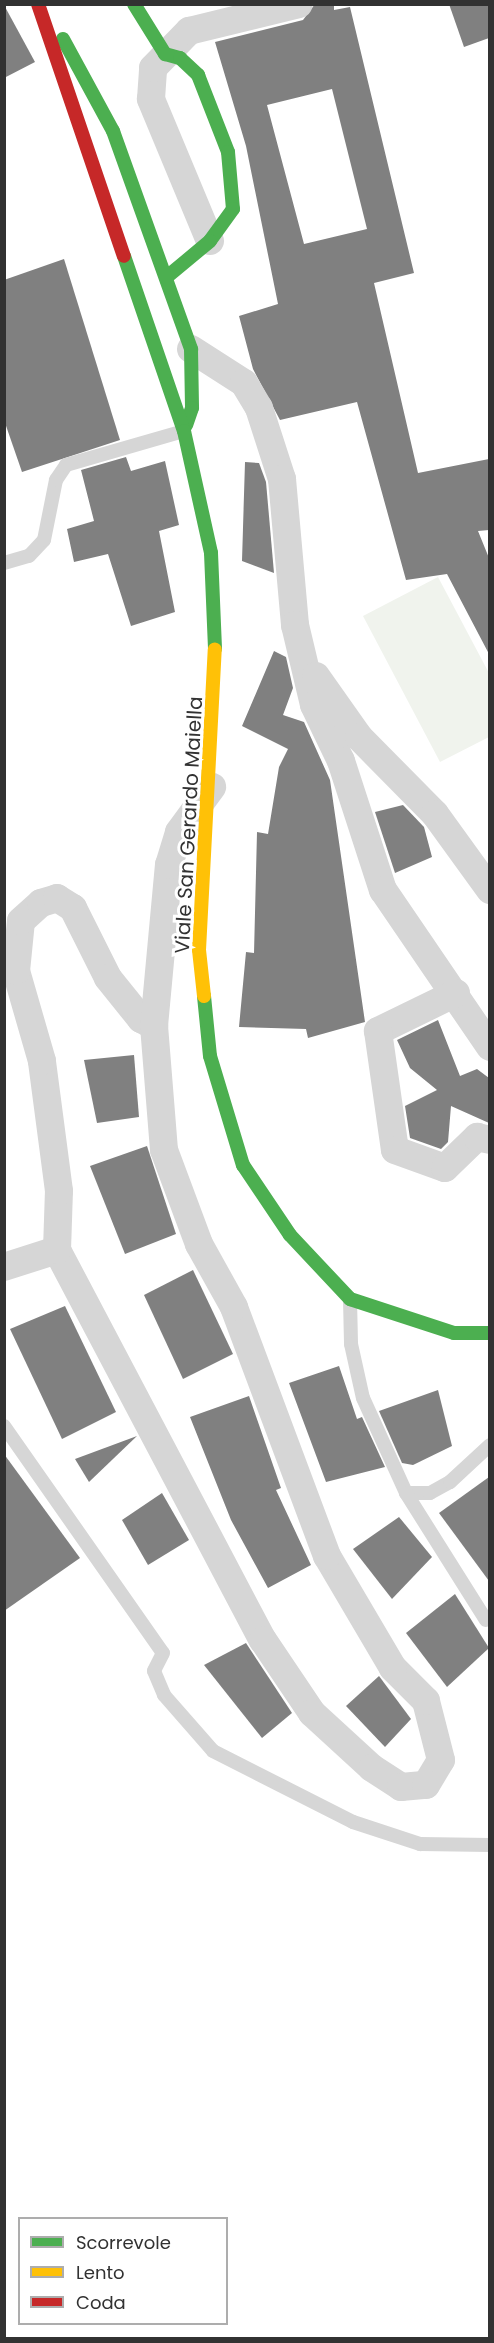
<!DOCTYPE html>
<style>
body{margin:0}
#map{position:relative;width:494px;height:2343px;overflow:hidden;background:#fff;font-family:Poppins,sans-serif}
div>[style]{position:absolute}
.green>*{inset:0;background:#f0f3ed}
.building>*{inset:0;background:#808080}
.lane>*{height:14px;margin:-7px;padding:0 7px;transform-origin:7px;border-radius:7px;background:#d6d6d6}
.street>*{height:28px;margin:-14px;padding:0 14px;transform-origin:14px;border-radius:14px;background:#d6d6d6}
.fast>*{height:14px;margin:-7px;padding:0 7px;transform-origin:7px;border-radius:7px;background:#4caf50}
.slow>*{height:14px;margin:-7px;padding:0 7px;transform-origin:7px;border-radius:7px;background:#ffc107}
.jam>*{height:14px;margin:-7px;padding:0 7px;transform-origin:7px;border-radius:7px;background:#c62828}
span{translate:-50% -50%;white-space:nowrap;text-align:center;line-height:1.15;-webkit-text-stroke:6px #fff;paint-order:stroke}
.street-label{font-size:20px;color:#323232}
.frame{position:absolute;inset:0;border:6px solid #323232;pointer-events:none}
.legend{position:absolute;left:18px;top:2217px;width:210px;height:108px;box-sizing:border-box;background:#fff;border:2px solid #adadad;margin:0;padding:8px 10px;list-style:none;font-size:18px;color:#323232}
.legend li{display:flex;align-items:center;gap:12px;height:30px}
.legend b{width:30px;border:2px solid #adadad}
</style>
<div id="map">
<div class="green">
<div style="clip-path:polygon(438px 577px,490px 675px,489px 737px,440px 762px,363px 616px)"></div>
</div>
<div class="building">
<div style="clip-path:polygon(evenodd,315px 4px,334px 4px,334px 10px,350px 7px,414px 273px,374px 283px,418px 473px,489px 459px,489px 530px,478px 531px,489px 558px,489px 654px,447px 574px,406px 580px,357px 402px,280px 420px,253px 369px,239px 316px,278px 304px,246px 146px,215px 42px,303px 20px,315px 4px,332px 89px,367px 229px,304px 244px,267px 105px,332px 89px)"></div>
<div style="clip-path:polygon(449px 4px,489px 4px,489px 38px,464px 47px)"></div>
<div style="clip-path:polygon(4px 5px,35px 62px,4px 78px)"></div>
<div style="clip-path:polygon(64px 259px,120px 440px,22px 472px,4px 420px,4px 280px)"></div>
<div style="clip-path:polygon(126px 457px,131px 471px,165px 461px,179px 525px,159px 531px,175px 612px,131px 626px,108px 554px,74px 562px,67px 529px,94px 521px,81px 470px)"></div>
<div style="clip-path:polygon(245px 462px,259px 463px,266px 482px,274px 573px,242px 561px)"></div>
<div style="clip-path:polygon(274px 651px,286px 657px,293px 688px,283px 715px,304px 722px,330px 780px,365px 1022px,308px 1038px,306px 1029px,239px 1027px,246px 952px,254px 953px,257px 832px,268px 834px,279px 767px,288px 749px,242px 726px)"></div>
<div style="clip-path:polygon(403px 805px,424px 827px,432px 857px,395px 873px,375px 812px)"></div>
<div style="clip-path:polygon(438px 1020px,460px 1076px,477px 1069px,489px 1078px,489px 1123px,451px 1106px,448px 1142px,441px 1149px,410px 1138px,405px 1106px,437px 1090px,410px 1068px,397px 1040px)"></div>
<div style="clip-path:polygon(134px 1055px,139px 1117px,97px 1123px,84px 1060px)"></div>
<div style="clip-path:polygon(147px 1146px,176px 1234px,125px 1254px,90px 1166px)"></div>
<div style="clip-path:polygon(193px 1270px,233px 1354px,183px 1379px,144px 1295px)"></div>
<div style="clip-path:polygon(65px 1306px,116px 1412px,62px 1439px,10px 1329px)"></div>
<div style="clip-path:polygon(339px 1366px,357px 1419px,362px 1417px,385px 1467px,326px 1482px,289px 1383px)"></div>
<div style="clip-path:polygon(438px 1390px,452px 1446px,413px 1465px,402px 1463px,379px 1411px)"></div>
<div style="clip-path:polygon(249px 1396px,281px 1488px,276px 1490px,311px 1565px,268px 1588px,231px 1520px,190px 1417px)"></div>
<div style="clip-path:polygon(137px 1436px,89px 1482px,75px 1459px)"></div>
<div style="clip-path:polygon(4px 1454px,80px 1558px,4px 1611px)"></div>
<div style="clip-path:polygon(489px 1477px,489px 1581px,439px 1513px)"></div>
<div style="clip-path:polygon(162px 1493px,189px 1540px,148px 1565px,122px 1520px)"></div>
<div style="clip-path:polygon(399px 1517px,432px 1557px,392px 1599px,353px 1549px)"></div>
<div style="clip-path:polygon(455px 1594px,489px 1648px,447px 1687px,406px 1633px)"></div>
<div style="clip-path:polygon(246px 1643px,292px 1713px,262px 1738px,204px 1665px)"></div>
<div style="clip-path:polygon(379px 1676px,411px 1719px,385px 1747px,346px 1706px)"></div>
</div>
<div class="lane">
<div style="left:4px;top:563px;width:26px;rotate:-16deg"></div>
<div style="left:29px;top:556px;width:22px;rotate:-47deg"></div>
<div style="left:44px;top:540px;width:61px;rotate:-78.7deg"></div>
<div style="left:56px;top:480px;width:18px;rotate:-56deg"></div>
<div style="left:66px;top:465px;width:123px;rotate:-16.1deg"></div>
<div style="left:350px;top:1299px;width:45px;rotate:88.7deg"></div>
<div style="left:351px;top:1344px;width:55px;rotate:77.5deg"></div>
<div style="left:363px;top:1398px;width:104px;rotate:65.6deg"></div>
<div style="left:406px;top:1493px;width:24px"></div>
<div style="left:430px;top:1493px;width:23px;rotate:-29deg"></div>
<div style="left:450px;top:1482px;width:54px;rotate:-42.8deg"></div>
<div style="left:4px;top:1426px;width:277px;rotate:55deg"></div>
<div style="left:163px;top:1653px;width:20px;rotate:117deg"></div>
<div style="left:154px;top:1671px;width:26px;rotate:67deg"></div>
<div style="left:164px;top:1695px;width:74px;rotate:48.8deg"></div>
<div style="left:213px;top:1751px;width:157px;rotate:26.9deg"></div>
<div style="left:353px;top:1822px;width:71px;rotate:18.2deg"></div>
<div style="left:420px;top:1844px;width:70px;rotate:0.8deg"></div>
<div style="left:406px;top:1493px;width:150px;rotate:57.8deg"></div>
</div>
<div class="street">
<div style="left:210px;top:241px;width:154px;rotate:-112.6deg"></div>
<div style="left:151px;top:99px;width:31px;rotate:-86deg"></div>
<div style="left:153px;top:68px;width:52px;rotate:-45.8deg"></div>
<div style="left:189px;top:31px;width:113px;rotate:-13.8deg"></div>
<div style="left:191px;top:349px;width:63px;rotate:32.7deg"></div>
<div style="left:244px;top:383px;width:29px;rotate:59deg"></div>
<div style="left:259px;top:408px;width:75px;rotate:72.1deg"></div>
<div style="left:282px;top:479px;width:147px;rotate:84.9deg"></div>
<div style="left:295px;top:625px;width:82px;rotate:76.6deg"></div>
<div style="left:314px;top:705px;width:62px;rotate:64.3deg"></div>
<div style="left:341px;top:761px;width:136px;rotate:72deg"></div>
<div style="left:383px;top:890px;width:190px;rotate:55.7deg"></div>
<div style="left:316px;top:676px;width:75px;rotate:54.8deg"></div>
<div style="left:359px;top:737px;width:108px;rotate:45.4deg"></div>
<div style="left:435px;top:814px;width:94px;rotate:54.1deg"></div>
<div style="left:456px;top:993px;width:87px;rotate:154deg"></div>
<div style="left:378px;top:1031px;width:120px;rotate:81.9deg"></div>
<div style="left:395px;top:1150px;width:53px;rotate:19.8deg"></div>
<div style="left:445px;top:1168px;width:45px;rotate:-44.1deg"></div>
<div style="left:477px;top:1137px;width:13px;rotate:13deg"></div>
<div style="left:57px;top:1250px;width:441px;rotate:62.2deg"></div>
<div style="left:263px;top:1640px;width:88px;rotate:56.1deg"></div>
<div style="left:312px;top:1713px;width:81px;rotate:42.5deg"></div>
<div style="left:372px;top:1768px;width:35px;rotate:33deg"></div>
<div style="left:401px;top:1787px;width:25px;rotate:-5deg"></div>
<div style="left:426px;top:1785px;width:29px;rotate:-59deg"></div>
<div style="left:441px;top:1760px;width:61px;rotate:-104.3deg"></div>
<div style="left:426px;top:1701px;width:47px;rotate:-135deg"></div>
<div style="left:393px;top:1668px;width:130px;rotate:-120.5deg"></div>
<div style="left:327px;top:1556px;width:266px;rotate:-110.5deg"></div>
<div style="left:234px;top:1307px;width:72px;rotate:-119.1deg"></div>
<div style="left:199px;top:1244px;width:100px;rotate:-110.4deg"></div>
<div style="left:164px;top:1150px;width:124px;rotate:-94.6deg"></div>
<div style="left:4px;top:1267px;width:56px;rotate:-17.8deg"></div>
<div style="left:57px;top:1250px;width:59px;rotate:-88.1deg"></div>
<div style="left:59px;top:1191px;width:131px;rotate:-97.5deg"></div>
<div style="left:42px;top:1061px;width:94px;rotate:-106.1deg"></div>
<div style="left:16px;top:971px;width:50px;rotate:-84.3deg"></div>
<div style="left:21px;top:921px;width:27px;rotate:-42deg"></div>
<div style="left:41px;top:903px;width:17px;rotate:-17deg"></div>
<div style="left:57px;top:898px;width:19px;rotate:32deg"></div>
<div style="left:73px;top:908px;width:78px;rotate:63.4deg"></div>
<div style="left:108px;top:978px;width:53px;rotate:51.2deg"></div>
<div style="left:141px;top:1019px;width:15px;rotate:28deg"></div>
<div style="left:154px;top:1026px;width:162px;rotate:-84.7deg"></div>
<div style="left:169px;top:865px;width:34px;rotate:-73deg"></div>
<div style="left:179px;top:832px;width:56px;rotate:-53.7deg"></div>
</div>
<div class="fast">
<div style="left:134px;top:4px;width:59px;rotate:58.2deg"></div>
<div style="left:165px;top:54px;width:16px;rotate:15deg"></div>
<div style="left:180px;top:58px;width:25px;rotate:43deg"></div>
<div style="left:198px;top:75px;width:83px;rotate:68.7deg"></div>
<div style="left:228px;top:152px;width:57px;rotate:85deg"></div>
<div style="left:233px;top:209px;width:39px;rotate:126deg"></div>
<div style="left:210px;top:241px;width:55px;rotate:140.2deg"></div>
<div style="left:63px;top:39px;width:105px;rotate:61.5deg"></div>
<div style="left:113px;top:131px;width:232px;rotate:70.3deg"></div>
<div style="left:191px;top:349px;width:59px;rotate:89deg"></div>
<div style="left:192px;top:408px;width:18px;rotate:109deg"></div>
<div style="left:124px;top:256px;width:185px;rotate:71.1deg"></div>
<div style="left:184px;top:431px;width:125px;rotate:77.5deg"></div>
<div style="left:211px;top:553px;width:96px;rotate:87.6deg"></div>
<div style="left:204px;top:996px;width:60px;rotate:84.3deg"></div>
<div style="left:210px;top:1056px;width:114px;rotate:73.2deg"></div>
<div style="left:243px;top:1165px;width:84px;rotate:56.1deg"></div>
<div style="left:290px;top:1235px;width:88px;rotate:46.8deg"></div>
<div style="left:350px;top:1299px;width:109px;rotate:18.1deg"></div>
<div style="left:454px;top:1333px;width:36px"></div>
</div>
<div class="slow">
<div style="left:204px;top:996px;width:46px;rotate:-96.2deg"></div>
<div style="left:199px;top:950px;width:301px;rotate:-87deg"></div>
</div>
<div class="jam">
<div style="left:38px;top:4px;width:266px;rotate:71.2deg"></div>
</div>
<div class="street-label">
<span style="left:189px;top:825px;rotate:-87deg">Viale San Gerardo Maiella</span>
</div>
<div class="frame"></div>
<ul class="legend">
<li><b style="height:8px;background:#4caf50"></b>Scorrevole</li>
<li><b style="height:8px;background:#ffc107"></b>Lento</li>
<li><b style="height:8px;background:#c62828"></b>Coda</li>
</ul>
</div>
